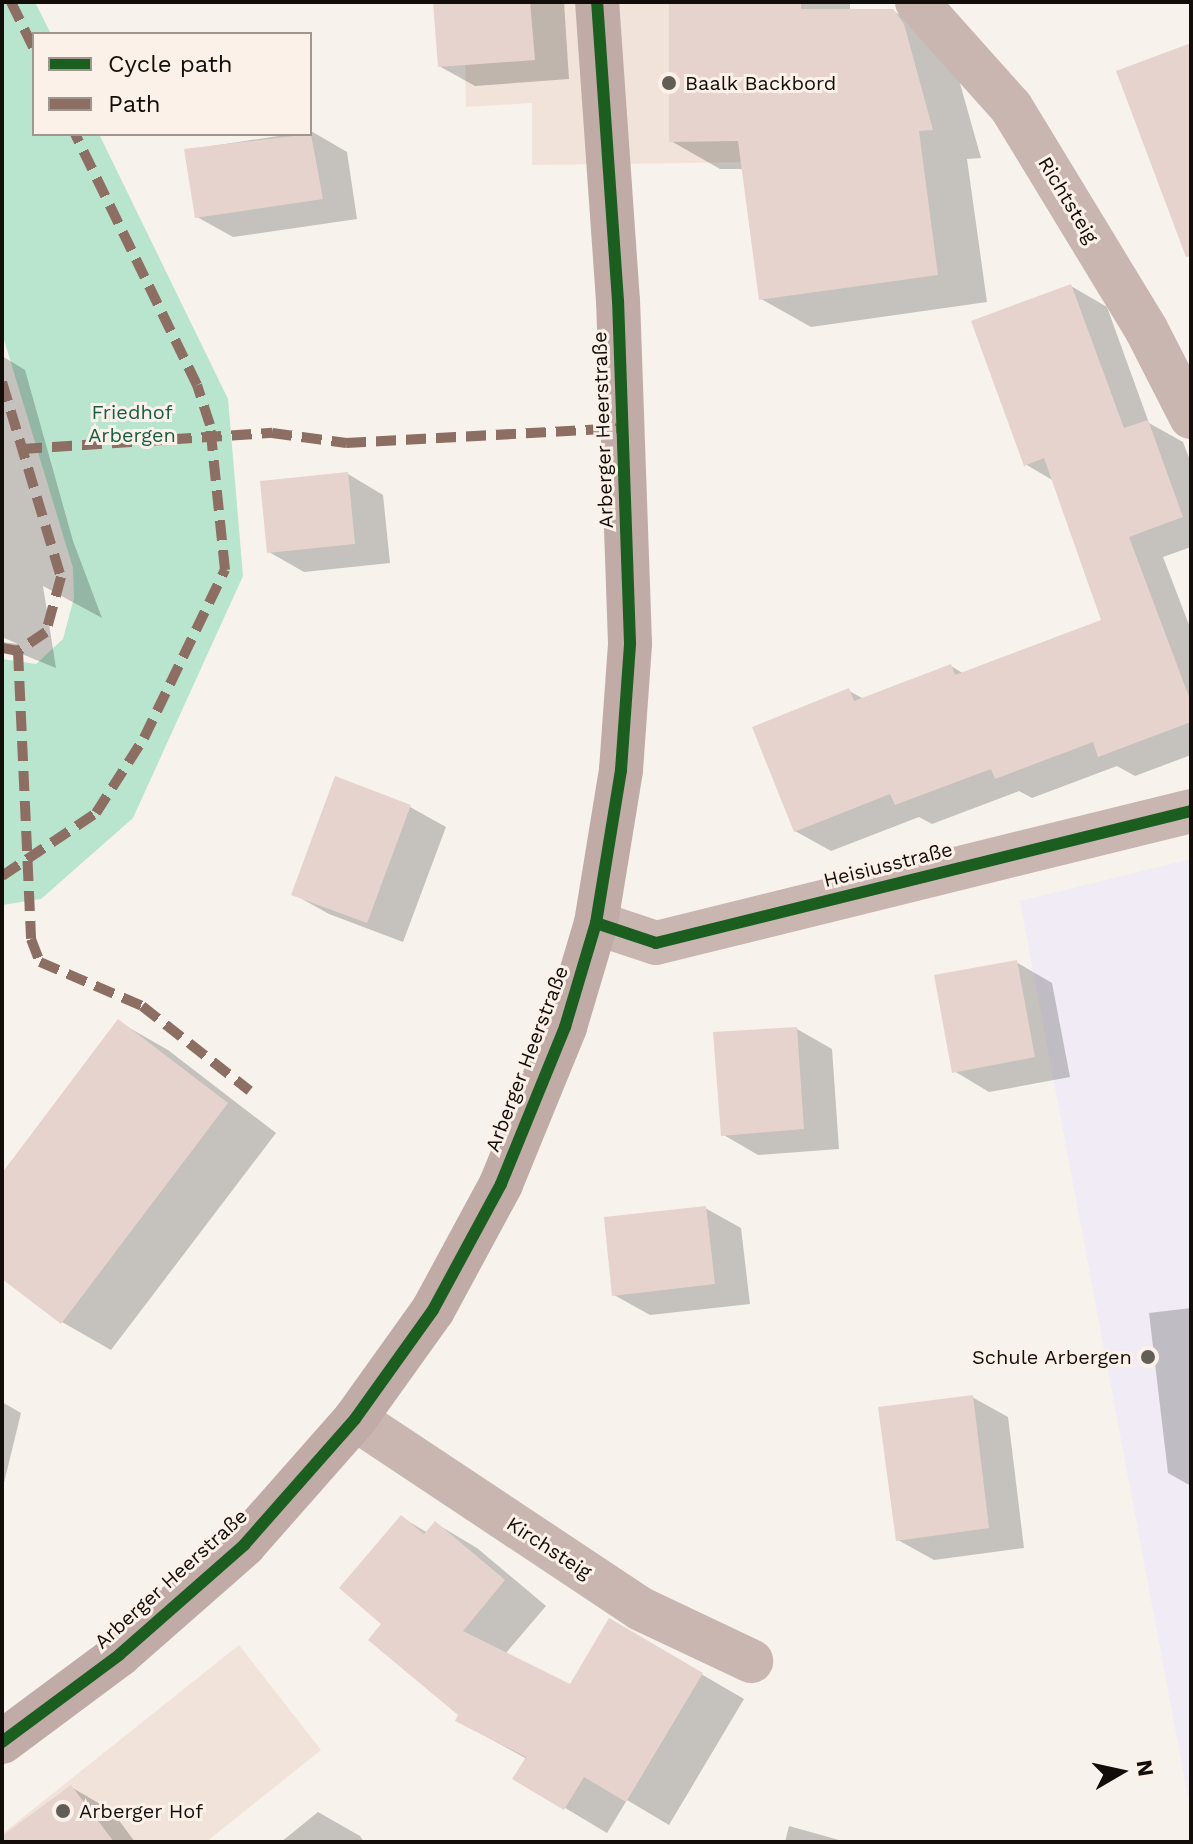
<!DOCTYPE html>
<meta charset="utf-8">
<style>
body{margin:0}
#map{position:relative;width:1193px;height:1844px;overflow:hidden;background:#f7f2ec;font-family:"Work Sans",sans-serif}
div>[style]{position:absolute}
.built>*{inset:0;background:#f1e3d9}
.education>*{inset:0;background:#f0ebf5}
.green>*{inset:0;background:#b9e4cd}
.shadow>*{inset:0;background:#0003}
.building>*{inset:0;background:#e6d3ce}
.minor>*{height:44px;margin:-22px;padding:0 22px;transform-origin:22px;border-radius:22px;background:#c9b6b1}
.major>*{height:44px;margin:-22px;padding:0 22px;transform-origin:22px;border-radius:22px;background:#c1aba6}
.quiet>*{height:10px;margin-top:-5px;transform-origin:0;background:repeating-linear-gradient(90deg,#8d6e63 0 20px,transparent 0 30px)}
.cycleway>*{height:12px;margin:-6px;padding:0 6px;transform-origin:6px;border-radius:6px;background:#1b5e20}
.dots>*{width:22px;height:22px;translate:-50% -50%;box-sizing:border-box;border:4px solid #fcf1e8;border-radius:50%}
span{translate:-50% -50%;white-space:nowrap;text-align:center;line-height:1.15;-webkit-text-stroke:6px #fcf1e8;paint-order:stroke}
.poi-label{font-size:20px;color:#130d09}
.left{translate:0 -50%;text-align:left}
.right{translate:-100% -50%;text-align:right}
.street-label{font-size:20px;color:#130d09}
.park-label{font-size:20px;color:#155e43}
.frame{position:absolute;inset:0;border:4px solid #130d09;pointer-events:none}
.legend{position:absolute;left:32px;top:32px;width:280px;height:104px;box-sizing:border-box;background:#fcf1e8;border:2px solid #9f968f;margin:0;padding:10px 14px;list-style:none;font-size:24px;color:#130d09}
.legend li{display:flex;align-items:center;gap:16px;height:40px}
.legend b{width:40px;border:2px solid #9f968f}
.north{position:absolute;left:1081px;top:1732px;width:80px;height:80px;-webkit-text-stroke:6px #fcf1e8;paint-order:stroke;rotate:81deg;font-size:22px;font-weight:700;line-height:32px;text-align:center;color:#130d09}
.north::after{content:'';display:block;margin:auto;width:28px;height:36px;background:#130d09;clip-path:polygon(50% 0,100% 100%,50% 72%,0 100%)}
</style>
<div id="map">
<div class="built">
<div style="clip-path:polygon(464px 2px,755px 2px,758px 162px,532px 165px,532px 103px,466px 107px)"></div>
<div style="clip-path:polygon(239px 1645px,321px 1750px,206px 1842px,2px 1842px,2px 1834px)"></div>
</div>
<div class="education">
<div style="clip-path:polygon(1191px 859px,1191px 1813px,1020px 901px)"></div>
</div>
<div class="green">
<div style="clip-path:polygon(2px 2px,35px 2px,51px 34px,34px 34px,34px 134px,99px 134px,228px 399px,243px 576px,133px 818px,41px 899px,2px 905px,2px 659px,36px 664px,63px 639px,74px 598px,73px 568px,2px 333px)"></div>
</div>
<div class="shadow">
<div style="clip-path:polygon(435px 2px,564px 2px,569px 79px,475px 86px,439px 66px)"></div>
<div style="clip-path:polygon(671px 2px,850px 2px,850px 11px,893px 11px,943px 40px,952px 55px,981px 158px,967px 159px,987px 302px,811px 327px,761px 299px,744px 169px,720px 169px,671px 141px)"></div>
<div style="clip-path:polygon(311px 131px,347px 152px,357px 219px,233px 237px,197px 217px,186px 150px)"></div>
<div style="clip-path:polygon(1071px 286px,1107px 307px,1149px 423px,1183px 442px,1191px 463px,1191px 547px,1163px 557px,1191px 630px,1191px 755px,1135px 776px,1117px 766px,1032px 798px,1019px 791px,932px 824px,919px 817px,831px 851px,795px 831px,849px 691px,864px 699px,951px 666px,964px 674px,1104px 621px,1054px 481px,1025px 464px)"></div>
<div style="clip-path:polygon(2px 356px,25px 370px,73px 541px,102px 618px,43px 586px,56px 668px,2px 646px,2px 642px,18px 644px,2px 637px)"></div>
<div style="clip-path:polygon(348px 474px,383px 495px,390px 563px,304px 572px,269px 552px)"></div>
<div style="clip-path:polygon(336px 779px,410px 807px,446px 827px,403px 942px,329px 914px,293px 894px)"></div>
<div style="clip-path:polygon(1016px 962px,1052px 983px,1070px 1077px,989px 1092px,954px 1071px)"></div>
<div style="clip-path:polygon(119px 1022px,168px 1050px,276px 1133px,111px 1350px,62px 1322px,2px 1276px,2px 1176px)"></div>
<div style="clip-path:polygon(797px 1029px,832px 1049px,839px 1149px,758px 1155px,722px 1134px)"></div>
<div style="clip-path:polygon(705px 1208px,741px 1228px,750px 1304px,650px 1315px,614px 1295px)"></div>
<div style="clip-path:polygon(1191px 1308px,1191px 1486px,1168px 1473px,1149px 1313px)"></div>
<div style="clip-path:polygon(972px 1397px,1008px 1417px,1024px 1548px,934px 1560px,898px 1540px)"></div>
<div style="clip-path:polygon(2px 1402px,21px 1413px,2px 1491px)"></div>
<div style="clip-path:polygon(401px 1517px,428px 1533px,435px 1523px,477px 1548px,546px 1606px,505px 1654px,570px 1686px,610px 1621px,744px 1699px,669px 1825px,627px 1800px,607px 1833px,515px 1778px,527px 1759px,458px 1721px,461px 1715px,384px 1623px)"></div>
<div style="clip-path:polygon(71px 1787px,112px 1811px,135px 1842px,2px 1842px)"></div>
<div style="clip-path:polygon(318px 1812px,360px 1836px,364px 1842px,281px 1842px)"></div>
<div style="clip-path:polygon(789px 1826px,846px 1842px,785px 1842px)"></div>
</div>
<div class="building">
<div style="clip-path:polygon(433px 2px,530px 2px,535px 60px,438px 67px)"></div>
<div style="clip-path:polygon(669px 2px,801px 2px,801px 9px,893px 9px,904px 24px,933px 130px,919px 131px,938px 275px,759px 300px,738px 141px,669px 142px)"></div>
<div style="clip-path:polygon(1191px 43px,1191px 256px,1186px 257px,1116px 71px)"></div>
<div style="clip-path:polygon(310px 129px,323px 199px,195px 218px,184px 149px,310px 134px)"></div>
<div style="clip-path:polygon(1071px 284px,1124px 428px,1148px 420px,1183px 517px,1129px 537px,1191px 702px,1191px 722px,1098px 757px,1093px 742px,995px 779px,991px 769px,895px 805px,890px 794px,794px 832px,752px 727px,849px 688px,854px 701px,951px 664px,955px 675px,1101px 620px,1044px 458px,1024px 466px,971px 321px)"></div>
<div style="clip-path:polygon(348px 472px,355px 544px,267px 553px,260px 481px)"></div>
<div style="clip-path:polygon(335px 776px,411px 805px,367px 923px,291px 895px)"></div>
<div style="clip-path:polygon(1017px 960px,1035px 1057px,952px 1073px,934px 975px)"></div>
<div style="clip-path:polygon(118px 1019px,228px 1103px,61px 1324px,2px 1279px,2px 1173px)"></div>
<div style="clip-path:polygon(797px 1027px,804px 1129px,721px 1136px,713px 1032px)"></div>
<div style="clip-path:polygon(706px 1206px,715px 1284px,612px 1296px,604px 1217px)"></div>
<div style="clip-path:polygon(973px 1395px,989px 1528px,896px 1541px,878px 1407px)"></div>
<div style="clip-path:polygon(401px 1515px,424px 1534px,435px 1521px,505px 1580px,463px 1631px,570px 1684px,609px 1618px,703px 1673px,626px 1802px,584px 1777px,564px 1810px,512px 1779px,526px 1757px,455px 1721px,458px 1715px,368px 1640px,381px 1624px,339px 1588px)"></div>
<div style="clip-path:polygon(71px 1785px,114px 1842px,2px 1842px,2px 1836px)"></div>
</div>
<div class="minor">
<div style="left:917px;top:2px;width:141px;rotate:48.2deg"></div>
<div style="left:1011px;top:107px;width:260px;rotate:58.7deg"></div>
<div style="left:1146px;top:329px;width:99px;rotate:62.9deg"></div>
<div style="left:596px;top:923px;width:63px;rotate:18.4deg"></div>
<div style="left:656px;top:943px;width:551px;rotate:-13.86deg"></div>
<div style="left:355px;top:1419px;width:343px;rotate:33.6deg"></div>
<div style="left:641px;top:1609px;width:122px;rotate:25.3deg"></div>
</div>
<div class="major">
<div style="left:2px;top:1742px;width:146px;rotate:-36.6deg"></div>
<div style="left:119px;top:1655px;width:167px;rotate:-41.3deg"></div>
<div style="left:244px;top:1545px;width:168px;rotate:-48.6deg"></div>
<div style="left:355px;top:1419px;width:134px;rotate:-54.4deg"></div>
<div style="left:433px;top:1310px;width:143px;rotate:-61.6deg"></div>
<div style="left:501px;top:1184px;width:170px;rotate:-67.8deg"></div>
<div style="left:565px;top:1027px;width:109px;rotate:-73.4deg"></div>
<div style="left:596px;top:923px;width:155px;rotate:-80.7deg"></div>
<div style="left:621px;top:770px;width:127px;rotate:-85.9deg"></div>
<div style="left:630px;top:643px;width:342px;rotate:-92deg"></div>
<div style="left:618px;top:301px;width:300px;rotate:-94deg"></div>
</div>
<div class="quiet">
<div style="left:11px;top:2px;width:52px;rotate:63.9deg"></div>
<div style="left:2px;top:382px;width:204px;rotate:73.2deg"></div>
<div style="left:61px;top:577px;width:57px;rotate:105.3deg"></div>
<div style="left:46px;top:632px;width:34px;rotate:146deg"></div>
<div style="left:18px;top:651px;width:16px;rotate:-169deg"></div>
<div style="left:22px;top:449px;width:251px;rotate:-3.7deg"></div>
<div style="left:272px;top:433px;width:75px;rotate:7.7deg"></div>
<div style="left:346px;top:443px;width:277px;rotate:-3.1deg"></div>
<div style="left:18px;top:651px;width:288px;rotate:87.4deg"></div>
<div style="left:31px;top:939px;width:25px;rotate:69deg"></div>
<div style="left:40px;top:962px;width:111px;rotate:23.3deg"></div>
<div style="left:142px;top:1006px;width:137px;rotate:38.2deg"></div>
<div style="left:2px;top:876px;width:113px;rotate:-33.8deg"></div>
<div style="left:96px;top:813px;width:89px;rotate:-57.4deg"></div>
<div style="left:144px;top:738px;width:187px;rotate:-64.3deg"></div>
<div style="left:225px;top:570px;width:146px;rotate:-95.9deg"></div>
<div style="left:210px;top:425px;width:42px;rotate:-108deg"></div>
<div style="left:197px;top:385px;width:279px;rotate:-115.9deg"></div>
</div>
<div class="cycleway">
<div style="left:596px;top:923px;width:63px;rotate:18.4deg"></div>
<div style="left:656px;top:943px;width:551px;rotate:-13.86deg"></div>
<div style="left:2px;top:1742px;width:146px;rotate:-36.6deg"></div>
<div style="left:119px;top:1655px;width:167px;rotate:-41.3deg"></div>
<div style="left:244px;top:1545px;width:168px;rotate:-48.6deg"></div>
<div style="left:355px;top:1419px;width:134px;rotate:-54.4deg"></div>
<div style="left:433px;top:1310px;width:143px;rotate:-61.6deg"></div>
<div style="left:501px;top:1184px;width:170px;rotate:-67.8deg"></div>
<div style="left:565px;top:1027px;width:109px;rotate:-73.4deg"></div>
<div style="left:596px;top:923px;width:155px;rotate:-80.7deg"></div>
<div style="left:621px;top:770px;width:127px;rotate:-85.9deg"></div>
<div style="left:630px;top:643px;width:342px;rotate:-92deg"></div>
<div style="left:618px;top:301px;width:300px;rotate:-94deg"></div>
</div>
<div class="dots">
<div style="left:669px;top:83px;background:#635d58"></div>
<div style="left:1148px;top:1357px;background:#635d58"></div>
<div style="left:63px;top:1811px;background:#635d58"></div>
</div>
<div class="poi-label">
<span class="left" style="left:685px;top:83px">Baalk Backbord</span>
<span class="right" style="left:1132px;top:1357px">Schule Arbergen</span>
<span class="left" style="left:79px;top:1811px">Arberger Hof</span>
</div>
<div class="street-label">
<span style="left:1068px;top:200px;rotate:59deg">Richtsteig</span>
<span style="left:603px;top:430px;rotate:-92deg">Arberger Heerstraße</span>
<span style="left:888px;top:865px;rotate:-14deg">Heisiusstraße</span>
<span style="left:527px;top:1059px;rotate:-69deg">Arberger Heerstraße</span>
<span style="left:549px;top:1548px;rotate:33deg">Kirchsteig</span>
<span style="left:171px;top:1579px;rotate:-42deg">Arberger Heerstraße</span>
</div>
<div class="park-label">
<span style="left:132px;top:424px">Friedhof<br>Arbergen</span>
</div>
<div class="frame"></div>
<ul class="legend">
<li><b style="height:10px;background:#1b5e20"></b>Cycle path</li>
<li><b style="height:10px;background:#8d6e63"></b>Path</li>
</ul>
<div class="north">N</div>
</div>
